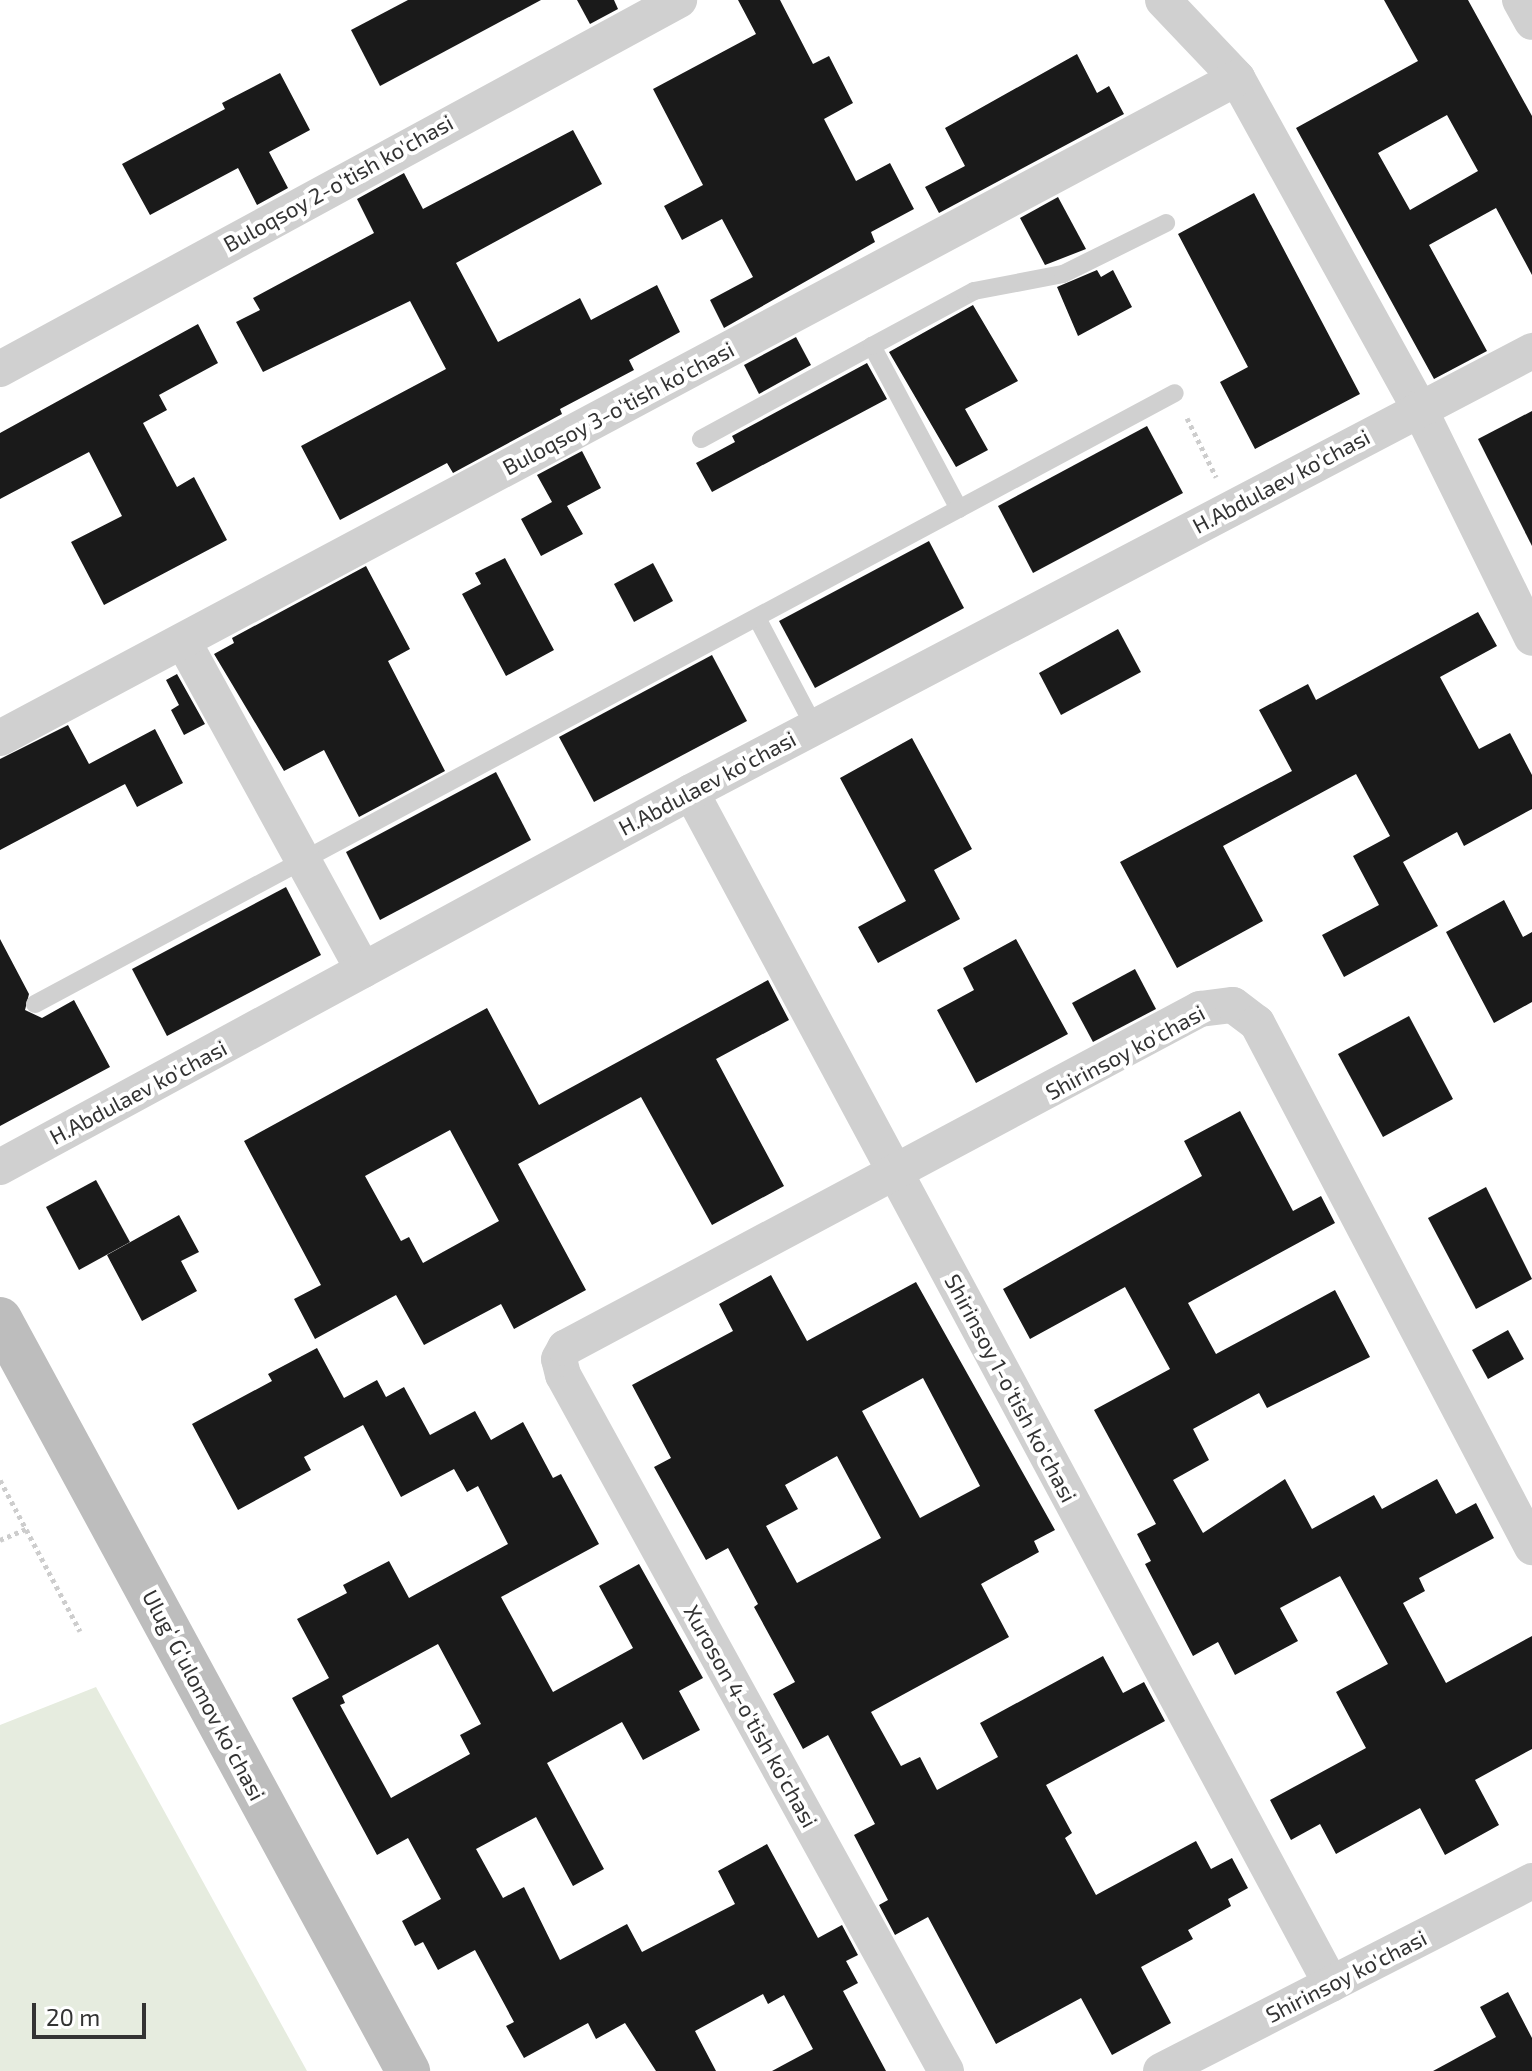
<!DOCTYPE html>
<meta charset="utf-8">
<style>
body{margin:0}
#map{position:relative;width:1532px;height:2071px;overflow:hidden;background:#fff;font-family:"Exo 2",sans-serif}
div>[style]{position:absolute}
.green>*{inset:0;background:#e6ecdf}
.building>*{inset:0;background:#1a1a1a}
.path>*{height:5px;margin-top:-2.5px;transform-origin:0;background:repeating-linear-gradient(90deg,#cdcdcd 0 4px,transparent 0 8px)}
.service>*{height:18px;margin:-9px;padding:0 9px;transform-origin:9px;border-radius:9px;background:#d0d0d0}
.minor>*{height:36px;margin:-18px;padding:0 18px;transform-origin:18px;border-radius:18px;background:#d0d0d0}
.secondary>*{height:44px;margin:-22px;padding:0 22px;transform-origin:22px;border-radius:22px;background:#bdbdbd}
span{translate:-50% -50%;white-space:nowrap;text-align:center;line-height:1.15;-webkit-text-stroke:8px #fff;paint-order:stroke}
.street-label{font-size:22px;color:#333}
.scale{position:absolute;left:32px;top:2003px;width:114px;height:36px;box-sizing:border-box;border:4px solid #333;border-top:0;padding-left:10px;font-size:24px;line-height:28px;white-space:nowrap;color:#333;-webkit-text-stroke:6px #fff;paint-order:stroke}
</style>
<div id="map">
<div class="green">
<div style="clip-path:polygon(96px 1687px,307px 2071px,0 2071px,0 1725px)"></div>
</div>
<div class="building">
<div style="clip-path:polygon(408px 0,541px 0,380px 86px,351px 30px)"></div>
<div style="clip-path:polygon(577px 0,614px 0,618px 9px,590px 24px)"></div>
<div style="clip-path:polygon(738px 0,780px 0,813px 64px,829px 56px,853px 103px,824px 119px,856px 181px,890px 163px,914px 209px,871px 232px,875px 242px,724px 328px,710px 300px,753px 277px,722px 219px,682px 240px,664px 206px,703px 185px,653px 89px,756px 34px)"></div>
<div style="clip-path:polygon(evenodd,1384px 0,1468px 0,1532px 116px,1532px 275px,1496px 208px,1429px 245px,1487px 351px,1434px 379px,1296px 128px,1418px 61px,1384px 0,1447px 115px,1478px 171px,1410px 210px,1378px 153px,1447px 115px)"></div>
<div style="clip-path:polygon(1077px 54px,1097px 93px,1109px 86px,1124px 114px,939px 213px,925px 187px,965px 166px,945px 128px)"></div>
<div style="clip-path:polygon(280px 73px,310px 130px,269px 152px,288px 188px,257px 205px,238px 168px,150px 215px,122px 164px,225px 109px,222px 103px)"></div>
<div style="clip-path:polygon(573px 130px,602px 184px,456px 263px,498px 342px,580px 298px,591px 320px,657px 285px,680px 332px,629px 360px,634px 370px,560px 409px,562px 414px,453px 473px,447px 463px,340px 520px,301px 446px,446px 369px,410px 301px,263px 372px,236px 322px,260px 310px,253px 298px,374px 233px,357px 199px,404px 173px,423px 209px)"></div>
<div style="clip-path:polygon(1254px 193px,1360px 394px,1255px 449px,1220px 382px,1248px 367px,1178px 234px)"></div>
<div style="clip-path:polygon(1058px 197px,1086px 249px,1045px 265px,1020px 218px)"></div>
<div style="clip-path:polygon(1097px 270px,1101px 277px,1113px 270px,1132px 307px,1078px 336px,1057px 287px)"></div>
<div style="clip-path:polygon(973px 305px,1018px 381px,965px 409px,988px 450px,956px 467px,889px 352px)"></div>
<div style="clip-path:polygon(198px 324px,218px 363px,159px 395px,167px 410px,143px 423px,177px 487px,194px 477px,227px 540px,104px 605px,71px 542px,122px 516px,89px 452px,0 499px,0 433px)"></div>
<div style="clip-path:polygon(796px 337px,811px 365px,759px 394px,744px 365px)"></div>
<div style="clip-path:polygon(867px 363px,887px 399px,712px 492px,696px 463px,735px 442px,732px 436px)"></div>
<div style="clip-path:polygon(1532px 411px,1532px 546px,1478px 439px)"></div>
<div style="clip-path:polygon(1147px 426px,1183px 493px,1033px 573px,998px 506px)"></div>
<div style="clip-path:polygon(582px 451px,601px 488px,567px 506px,583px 534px,541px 556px,521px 519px,552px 502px,537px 475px)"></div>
<div style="clip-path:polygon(929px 541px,964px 608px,815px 688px,779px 621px)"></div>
<div style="clip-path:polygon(505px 558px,554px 650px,506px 676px,462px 594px,481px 584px,475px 573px)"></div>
<div style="clip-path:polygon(653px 563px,673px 601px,634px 622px,614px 584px)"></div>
<div style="clip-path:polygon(366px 566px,410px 649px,388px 661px,445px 771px,359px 817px,324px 750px,284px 771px,214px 654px,234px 643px,232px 638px)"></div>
<div style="clip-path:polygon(1478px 612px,1497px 646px,1440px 677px,1479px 749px,1510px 733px,1532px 775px,1532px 809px,1464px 846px,1457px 832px,1403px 862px,1438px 926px,1344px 977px,1322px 935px,1379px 905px,1353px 856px,1390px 836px,1356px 774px,1223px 846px,1263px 921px,1177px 968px,1120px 862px,1292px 771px,1259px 710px,1308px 684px,1316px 700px)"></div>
<div style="clip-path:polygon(1118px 629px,1141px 672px,1061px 715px,1039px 673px)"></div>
<div style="clip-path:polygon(712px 655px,747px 721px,594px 802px,559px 737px)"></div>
<div style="clip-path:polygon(177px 674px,205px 724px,184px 735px,171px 710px,179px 705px,166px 680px)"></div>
<div style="clip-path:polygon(68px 725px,89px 764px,155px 729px,183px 783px,137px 807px,125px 784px,0 850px,0 759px)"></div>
<div style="clip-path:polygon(912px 738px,972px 849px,934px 870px,960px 919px,878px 963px,858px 927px,906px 901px,840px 778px)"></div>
<div style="clip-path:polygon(496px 772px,531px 840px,380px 920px,346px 852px)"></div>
<div style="clip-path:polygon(286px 887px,321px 955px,167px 1036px,132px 969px)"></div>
<div style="clip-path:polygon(1504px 900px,1523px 937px,1532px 932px,1532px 1002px,1494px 1023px,1446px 932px)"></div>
<div style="clip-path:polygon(0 939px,29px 994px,25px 1010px,42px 1018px,74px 1000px,110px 1067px,0 1126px)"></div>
<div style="clip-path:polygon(1016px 939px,1068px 1034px,976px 1083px,937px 1010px,974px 990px,963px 968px)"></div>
<div style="clip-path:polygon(1135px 969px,1156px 1009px,1093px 1042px,1072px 1003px)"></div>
<div style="clip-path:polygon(evenodd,768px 980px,789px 1020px,716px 1059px,784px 1186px,712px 1225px,641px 1097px,518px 1164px,586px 1290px,514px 1329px,501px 1304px,424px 1345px,396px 1295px,315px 1339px,294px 1299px,321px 1285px,244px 1141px,487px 1008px,539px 1105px,768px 980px,450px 1130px,499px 1221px,423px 1263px,409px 1237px,401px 1241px,365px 1176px,450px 1130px)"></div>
<div style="clip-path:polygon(1409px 1016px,1453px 1099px,1383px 1137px,1338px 1054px)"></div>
<div style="clip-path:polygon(1240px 1111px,1293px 1211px,1321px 1196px,1335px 1223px,1188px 1303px,1216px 1354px,1335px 1290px,1370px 1357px,1267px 1408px,1259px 1393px,1193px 1429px,1209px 1460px,1173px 1480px,1203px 1533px,1285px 1479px,1312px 1529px,1374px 1495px,1382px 1509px,1437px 1479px,1456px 1514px,1476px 1503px,1494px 1538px,1419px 1578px,1425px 1591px,1403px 1603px,1446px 1683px,1532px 1636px,1532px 1749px,1475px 1780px,1499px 1825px,1445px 1855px,1420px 1808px,1336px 1854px,1320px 1824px,1291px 1840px,1270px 1800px,1366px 1748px,1336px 1692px,1388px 1664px,1340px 1576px,1280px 1608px,1298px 1641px,1235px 1675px,1218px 1642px,1193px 1656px,1145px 1564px,1151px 1561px,1137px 1534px,1156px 1524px,1094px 1410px,1170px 1369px,1125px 1287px,1030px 1339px,1003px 1289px,1202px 1176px,1184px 1141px)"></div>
<div style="clip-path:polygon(96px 1180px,130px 1242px,79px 1270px,46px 1207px)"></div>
<div style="clip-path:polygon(1486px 1187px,1532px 1279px,1476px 1309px,1428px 1218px)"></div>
<div style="clip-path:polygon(179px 1215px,199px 1252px,181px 1261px,197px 1291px,142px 1321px,107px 1255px)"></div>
<div style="clip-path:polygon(evenodd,771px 1275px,807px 1341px,916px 1282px,1055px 1530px,1034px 1541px,1039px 1552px,981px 1584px,1009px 1637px,871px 1712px,901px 1766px,920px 1757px,937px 1790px,998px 1757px,980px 1723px,1103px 1656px,1123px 1693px,1144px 1682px,1165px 1721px,1046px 1785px,1072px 1833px,1065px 1838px,1096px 1895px,1196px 1841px,1211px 1869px,1232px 1858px,1248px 1888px,1228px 1899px,1231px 1906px,1188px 1930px,1193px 1939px,1141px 1967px,1171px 2023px,1112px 2055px,1081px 1998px,996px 2044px,928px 1917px,895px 1935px,879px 1905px,888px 1900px,854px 1835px,875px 1824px,828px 1735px,803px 1749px,773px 1694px,795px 1682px,754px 1607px,758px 1604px,728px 1548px,706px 1560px,654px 1467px,671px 1458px,632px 1385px,733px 1331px,719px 1304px,771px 1275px,923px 1378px,980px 1486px,920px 1518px,862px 1411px,923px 1378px,771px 1275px,837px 1456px,881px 1538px,797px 1583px,766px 1526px,798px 1509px,785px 1485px,837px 1456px)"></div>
<div style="clip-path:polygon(1508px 1330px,1524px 1359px,1488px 1379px,1472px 1350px)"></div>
<div style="clip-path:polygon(evenodd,317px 1348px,344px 1398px,377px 1380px,386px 1397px,404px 1387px,430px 1435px,475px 1411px,491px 1440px,523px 1422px,553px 1478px,561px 1474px,599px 1544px,501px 1597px,553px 1692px,633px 1648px,599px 1586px,639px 1564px,703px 1678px,679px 1691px,700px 1730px,643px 1760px,622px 1722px,547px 1763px,604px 1869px,573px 1886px,536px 1817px,476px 1849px,503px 1898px,524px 1887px,560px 1960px,627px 1924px,642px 1952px,735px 1904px,718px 1871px,767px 1844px,818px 1938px,842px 1925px,858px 1955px,846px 1961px,858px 1983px,843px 1991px,886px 2071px,772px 2071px,813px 2049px,784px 1995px,768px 2004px,763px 1994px,695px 2031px,716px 2071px,656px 2071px,625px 2023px,596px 2039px,588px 2023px,524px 2058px,506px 2026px,514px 2022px,475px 1950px,438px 1970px,423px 1942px,415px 1946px,402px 1921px,441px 1899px,408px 1838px,377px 1855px,292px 1698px,329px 1678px,297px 1619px,347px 1593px,343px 1585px,389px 1561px,409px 1598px,508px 1544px,478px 1486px,467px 1492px,454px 1469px,401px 1497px,363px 1425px,304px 1457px,311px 1470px,238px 1510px,192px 1424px,272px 1381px,268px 1374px,317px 1348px,438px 1644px,481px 1724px,460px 1735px,470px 1754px,391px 1798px,340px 1705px,345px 1703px,342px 1696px,438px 1644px)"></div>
<div style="clip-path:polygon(1508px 1992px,1532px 2038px,1532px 2071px,1433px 2071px,1496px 2037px,1480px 2007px)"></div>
</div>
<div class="path">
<div style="left:1187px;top:418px;width:66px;rotate:63.8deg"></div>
<div style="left:0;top:1480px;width:171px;rotate:62.1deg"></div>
<div style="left:0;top:1540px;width:28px;rotate:-23deg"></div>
</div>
<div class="service">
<div style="left:701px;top:439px;width:195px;rotate:-28.5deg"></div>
<div style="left:959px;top:509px;width:185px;rotate:-118.1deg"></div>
<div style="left:872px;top:346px;width:116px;rotate:-28.3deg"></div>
<div style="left:974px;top:291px;width:91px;rotate:-10.8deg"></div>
<div style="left:1063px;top:274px;width:115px;rotate:-26.3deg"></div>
<div style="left:757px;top:618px;width:122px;rotate:62.2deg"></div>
<div style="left:35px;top:1004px;width:1293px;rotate:-28.19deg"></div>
</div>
<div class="minor">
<div style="left:1163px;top:0;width:108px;rotate:46.5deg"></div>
<div style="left:1237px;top:78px;width:377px;rotate:61.1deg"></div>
<div style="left:1419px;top:408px;width:256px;rotate:63.8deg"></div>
<div style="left:1520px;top:0;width:25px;rotate:61deg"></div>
<div style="left:0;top:369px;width:773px;rotate:-28.52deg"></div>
<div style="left:183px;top:641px;width:375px;rotate:61.3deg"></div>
<div style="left:0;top:738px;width:1402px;rotate:-28.08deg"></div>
<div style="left:691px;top:792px;width:1353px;rotate:61.77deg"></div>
<div style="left:0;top:1167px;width:786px;rotate:-28.49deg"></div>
<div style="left:691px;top:792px;width:950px;rotate:-27.67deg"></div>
<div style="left:946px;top:2071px;width:794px;rotate:-118.82deg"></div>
<div style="left:563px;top:1375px;width:16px;rotate:-104deg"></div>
<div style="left:559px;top:1359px;width:13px;rotate:-61deg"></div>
<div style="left:565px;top:1348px;width:720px;rotate:-28.1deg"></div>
<div style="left:1200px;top:1009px;width:33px;rotate:-7deg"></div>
<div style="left:1233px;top:1005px;width:30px;rotate:37deg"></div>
<div style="left:1257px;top:1023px;width:592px;rotate:62.31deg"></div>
<div style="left:1161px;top:2071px;width:417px;rotate:-27.1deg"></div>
</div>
<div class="secondary">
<div style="left:0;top:1319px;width:856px;rotate:61.52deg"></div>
</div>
<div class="street-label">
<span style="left:338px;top:183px;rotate:-29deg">Buloqsoy 2-o'tish ko'chasi</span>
<span style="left:618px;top:408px;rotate:-28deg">Buloqsoy 3-o'tish ko'chasi</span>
<span style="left:1281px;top:481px;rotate:-28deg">H.Abdulaev ko'chasi</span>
<span style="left:707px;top:783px;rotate:-28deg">H.Abdulaev ko'chasi</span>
<span style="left:1125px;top:1052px;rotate:-28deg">Shirinsoy ko'chasi</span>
<span style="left:138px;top:1092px;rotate:-28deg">H.Abdulaev ko'chasi</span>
<span style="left:1011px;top:1388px;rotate:62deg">Shirinsoy 1-o'tish ko'chasi</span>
<span style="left:204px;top:1695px;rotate:62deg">Ulugʻ Gʻulomov koʻchasi</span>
<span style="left:751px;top:1716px;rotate:61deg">Xuroson 4-o'tish ko'chasi</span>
<span style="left:1346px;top:1976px;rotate:-27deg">Shirinsoy ko'chasi</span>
</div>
<div class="scale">20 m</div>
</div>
